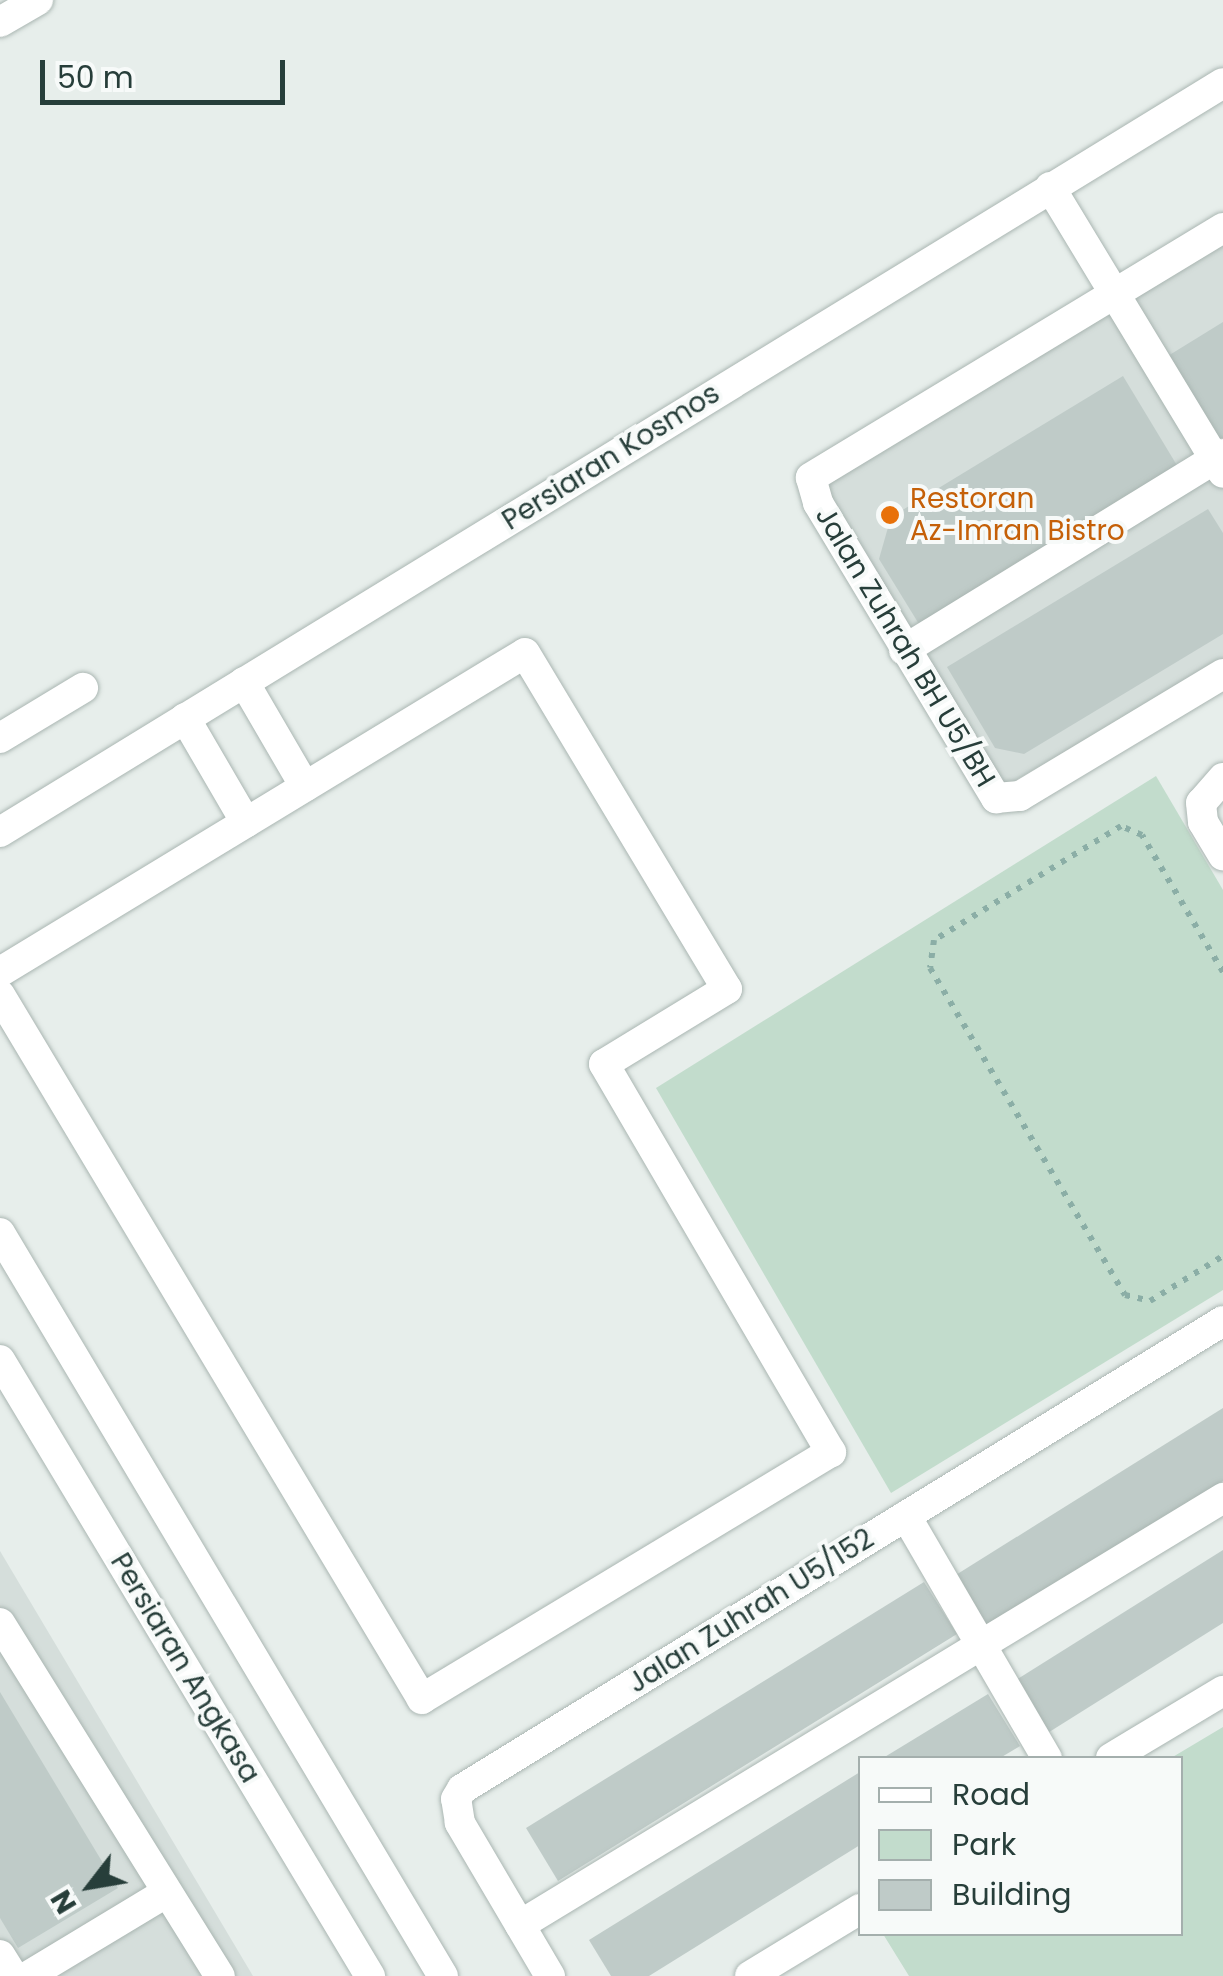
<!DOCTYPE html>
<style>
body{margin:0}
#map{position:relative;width:1223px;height:1976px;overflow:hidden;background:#e7eeeb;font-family:Poppins,sans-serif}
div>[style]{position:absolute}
.built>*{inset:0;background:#d5dedb}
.green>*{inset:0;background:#c2dccc}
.building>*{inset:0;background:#bfcbc8}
.path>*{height:6px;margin-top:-3px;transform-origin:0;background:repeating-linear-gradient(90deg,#8baea6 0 5px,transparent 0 13px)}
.roads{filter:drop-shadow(0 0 2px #aab6b2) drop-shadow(0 0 2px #aab6b2)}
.minor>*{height:30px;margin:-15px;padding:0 15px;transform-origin:15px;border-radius:15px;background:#fff}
.dots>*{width:28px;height:28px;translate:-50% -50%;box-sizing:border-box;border:5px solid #f7faf9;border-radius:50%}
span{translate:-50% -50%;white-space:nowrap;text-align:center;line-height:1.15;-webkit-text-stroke:8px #f7faf9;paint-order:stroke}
.street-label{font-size:28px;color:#273e3a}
.food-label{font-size:28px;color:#c56008}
.left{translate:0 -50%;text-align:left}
.legend{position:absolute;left:858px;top:1756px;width:325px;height:180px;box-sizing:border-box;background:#f7faf9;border:2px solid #a4afad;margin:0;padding:12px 18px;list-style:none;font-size:30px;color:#273e3a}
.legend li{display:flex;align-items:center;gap:20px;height:50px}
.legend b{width:50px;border:2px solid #a4afad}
.north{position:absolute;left:40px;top:1836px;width:100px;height:100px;-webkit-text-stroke:8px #f7faf9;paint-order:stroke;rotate:239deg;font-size:28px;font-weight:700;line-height:40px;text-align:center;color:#273e3a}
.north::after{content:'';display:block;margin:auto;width:35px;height:45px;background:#273e3a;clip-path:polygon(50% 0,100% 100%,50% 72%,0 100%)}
.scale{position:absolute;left:40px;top:60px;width:245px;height:45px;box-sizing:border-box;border:5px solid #273e3a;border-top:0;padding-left:12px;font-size:30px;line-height:35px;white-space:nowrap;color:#273e3a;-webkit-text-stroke:8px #f7faf9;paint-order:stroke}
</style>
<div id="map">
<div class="built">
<div style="clip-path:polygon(1223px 244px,1223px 660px,1004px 787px,823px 486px)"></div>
<div style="clip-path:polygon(0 1551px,253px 1976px,0 1976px)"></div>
</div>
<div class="green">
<div style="clip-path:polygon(1156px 776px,1223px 890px,1223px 1290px,891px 1493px,656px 1088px)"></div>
<div style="clip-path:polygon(1223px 1727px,1223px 1976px,909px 1976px,883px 1934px,1180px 1934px,1180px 1758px,1171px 1758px)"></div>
</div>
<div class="building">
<div style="clip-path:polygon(1223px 322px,1223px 445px,1163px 359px)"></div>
<div style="clip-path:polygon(1123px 376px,1181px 472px,922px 629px,879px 559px,891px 517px)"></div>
<div style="clip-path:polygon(1208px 509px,1223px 533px,1223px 634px,1024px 754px,995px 748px,947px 667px)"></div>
<div style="clip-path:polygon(1223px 1408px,1223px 1481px,984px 1630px,951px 1578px)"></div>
<div style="clip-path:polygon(1223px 1550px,1223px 1623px,1046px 1734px,1013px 1682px)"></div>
<div style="clip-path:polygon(924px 1582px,957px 1634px,558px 1881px,526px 1828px)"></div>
<div style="clip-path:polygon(0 1692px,118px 1888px,18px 1948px,0 1918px)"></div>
<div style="clip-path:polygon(988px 1694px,1020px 1746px,1000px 1758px,883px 1758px)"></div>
<div style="clip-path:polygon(860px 1772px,860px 1845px,649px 1976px,611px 1976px,589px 1940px)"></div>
</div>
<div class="path">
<div style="left:1223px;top:972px;width:159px;rotate:-120.6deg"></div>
<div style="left:1142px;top:835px;width:23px;rotate:-157deg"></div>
<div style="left:1121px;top:826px;width:219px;rotate:148.6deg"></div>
<div style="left:934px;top:940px;width:28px;rotate:98deg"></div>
<div style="left:930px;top:968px;width:381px;rotate:59.2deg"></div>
<div style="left:1125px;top:1295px;width:26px;rotate:13deg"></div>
<div style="left:1150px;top:1301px;width:86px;rotate:-31.7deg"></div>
</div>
<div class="roads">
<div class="minor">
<div style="left:0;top:22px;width:44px;rotate:-30.1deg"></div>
<div style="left:1050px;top:187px;width:334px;rotate:58.8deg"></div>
<div style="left:1223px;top:228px;width:482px;rotate:148.8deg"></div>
<div style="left:811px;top:478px;width:26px;rotate:74deg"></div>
<div style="left:818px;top:503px;width:345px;rotate:58.9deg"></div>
<div style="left:996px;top:798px;width:24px;rotate:-5deg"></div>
<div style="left:1020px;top:796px;width:237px;rotate:-31deg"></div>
<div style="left:904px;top:650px;width:374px;rotate:-31.6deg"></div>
<div style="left:244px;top:682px;width:121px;rotate:59.8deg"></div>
<div style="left:185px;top:718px;width:121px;rotate:59.8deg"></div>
<div style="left:0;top:738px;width:97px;rotate:-31.1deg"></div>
<div style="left:1223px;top:778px;width:33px;rotate:131deg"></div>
<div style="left:1201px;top:803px;width:19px;rotate:84deg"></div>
<div style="left:1203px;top:822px;width:39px;rotate:59deg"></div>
<div style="left:0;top:832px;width:1434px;rotate:-31.48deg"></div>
<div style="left:0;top:972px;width:614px;rotate:-31.28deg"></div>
<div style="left:525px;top:653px;width:392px;rotate:59deg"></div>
<div style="left:727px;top:989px;width:144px;rotate:148.6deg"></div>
<div style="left:604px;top:1064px;width:450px;rotate:59.7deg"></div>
<div style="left:831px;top:1452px;width:478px;rotate:148.9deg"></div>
<div style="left:422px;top:1699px;width:821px;rotate:-120.94deg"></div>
<div style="left:0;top:1233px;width:865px;rotate:59.2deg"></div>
<div style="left:0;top:1360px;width:719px;rotate:59.01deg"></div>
<div style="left:906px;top:1516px;width:280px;rotate:59.8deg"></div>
<div style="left:0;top:1623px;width:416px;rotate:58.1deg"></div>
<div style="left:1111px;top:1758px;width:131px;rotate:-30.9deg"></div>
<div style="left:520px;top:1925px;width:823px;rotate:-31.27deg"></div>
<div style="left:0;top:1955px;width:25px;rotate:58deg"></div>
<div style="left:28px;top:1976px;width:162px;rotate:-31.1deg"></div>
<div style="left:550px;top:1976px;width:178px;rotate:-120.5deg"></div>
<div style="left:460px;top:1823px;width:24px;rotate:-99deg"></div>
<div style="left:456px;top:1799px;width:12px;rotate:-59deg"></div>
<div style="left:462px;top:1789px;width:893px;rotate:-31.59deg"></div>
<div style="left:750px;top:1976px;width:129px;rotate:-31.3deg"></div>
</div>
</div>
<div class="dots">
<div style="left:890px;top:515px;background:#e8710a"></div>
</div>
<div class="street-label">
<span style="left:611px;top:457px;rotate:-32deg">Persiaran Kosmos</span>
<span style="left:905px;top:647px;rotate:59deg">Jalan Zuhrah BH U5/BH</span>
<span style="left:751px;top:1611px;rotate:-32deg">Jalan Zuhrah U5/152</span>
<span style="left:185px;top:1668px;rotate:59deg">Persiaran Angkasa</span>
</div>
<div class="food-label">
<span class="left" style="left:910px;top:515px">Restoran<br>Az-Imran Bistro</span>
</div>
<ul class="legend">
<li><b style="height:12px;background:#fff"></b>Road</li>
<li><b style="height:28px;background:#c2dccc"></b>Park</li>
<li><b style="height:28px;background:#bfcbc8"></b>Building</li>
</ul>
<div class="north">N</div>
<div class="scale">50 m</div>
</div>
